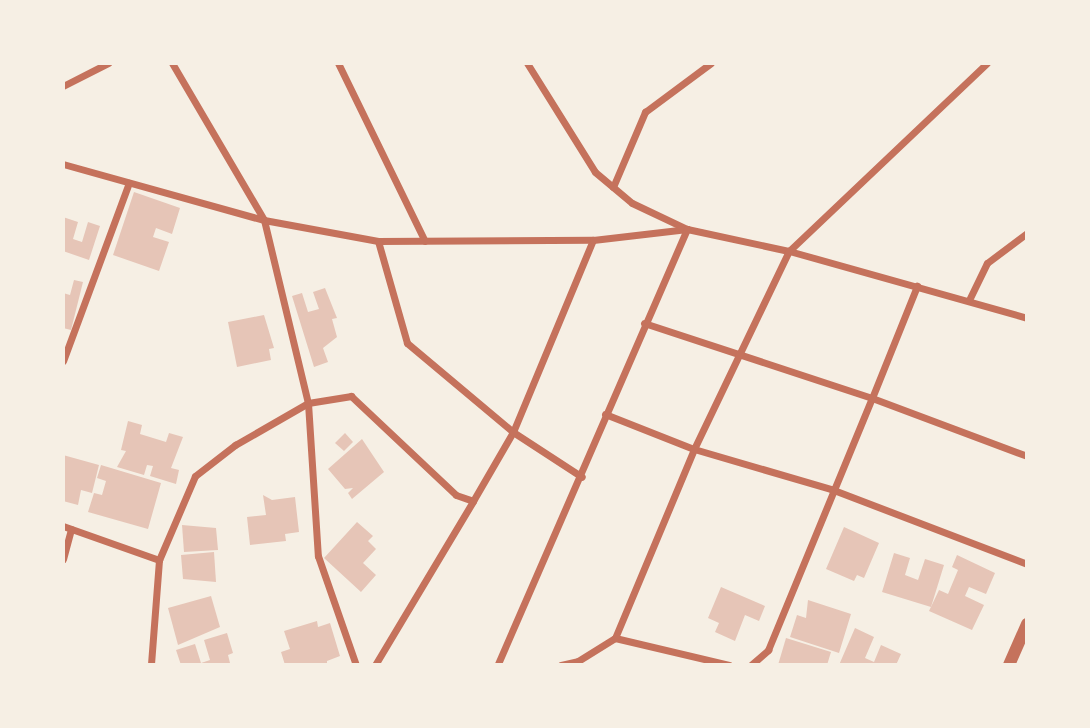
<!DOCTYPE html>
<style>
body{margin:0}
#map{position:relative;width:1090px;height:728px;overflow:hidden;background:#f6efe4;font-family:"Archivo Narrow",sans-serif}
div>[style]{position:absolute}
.building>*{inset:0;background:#e6c5b7}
.minor>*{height:7px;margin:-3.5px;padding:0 3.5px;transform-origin:3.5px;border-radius:3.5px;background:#c5725c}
.tertiary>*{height:12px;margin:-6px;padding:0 6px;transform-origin:6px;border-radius:6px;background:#c5725c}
span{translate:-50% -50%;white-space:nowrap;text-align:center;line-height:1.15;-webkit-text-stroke:6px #f6efe4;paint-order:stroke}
.frame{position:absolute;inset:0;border:65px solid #f6efe4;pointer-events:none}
</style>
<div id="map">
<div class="building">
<div style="clip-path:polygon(134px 192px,180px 208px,172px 234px,156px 228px,153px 237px,169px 242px,159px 271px,113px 255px)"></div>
<div style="clip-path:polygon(63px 217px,78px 222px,73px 239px,82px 242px,88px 222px,100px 226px,89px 260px,63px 251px)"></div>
<div style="clip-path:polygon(74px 280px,83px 282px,71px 330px,63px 328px,63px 293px,70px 295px)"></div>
<div style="clip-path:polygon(325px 288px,337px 318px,332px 319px,337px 337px,323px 348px,328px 362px,314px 367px,292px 296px,302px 293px,308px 312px,319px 309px,313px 292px)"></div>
<div style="clip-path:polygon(264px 315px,274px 348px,269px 349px,271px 360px,237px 367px,228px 322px)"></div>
<div style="clip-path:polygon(128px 421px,142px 425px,140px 434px,166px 442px,169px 433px,183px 437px,171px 468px,179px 470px,176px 484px,150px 476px,153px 466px,147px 465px,144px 475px,117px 467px,126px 451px,121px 450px)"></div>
<div style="clip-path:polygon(345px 433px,353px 442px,344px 451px,335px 443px)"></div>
<div style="clip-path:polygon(362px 439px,384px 472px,352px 499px,348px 493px,353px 488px,345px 489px,328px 469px)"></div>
<div style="clip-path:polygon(63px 455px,99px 465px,92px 493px,81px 490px,78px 505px,63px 501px)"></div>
<div style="clip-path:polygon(101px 465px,161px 483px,148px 529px,88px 512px,94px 493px,102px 495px,106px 481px,97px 478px)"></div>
<div style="clip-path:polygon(263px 495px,272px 500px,295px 497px,299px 532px,285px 534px,286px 541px,250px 545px,247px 517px,266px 515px)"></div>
<div style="clip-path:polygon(357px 522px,373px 536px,368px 541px,376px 549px,363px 563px,376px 575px,361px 592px,324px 558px)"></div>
<div style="clip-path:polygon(182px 525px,216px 528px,218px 550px,184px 552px)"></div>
<div style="clip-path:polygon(844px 527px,879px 543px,864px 578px,857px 575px,854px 581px,826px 569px)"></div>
<div style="clip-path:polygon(214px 552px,216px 582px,183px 579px,181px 555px)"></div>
<div style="clip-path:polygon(894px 553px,910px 558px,905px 575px,918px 580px,925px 559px,944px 565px,931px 607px,882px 592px)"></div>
<div style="clip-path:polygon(957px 555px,995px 573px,986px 594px,969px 587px,965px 596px,984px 605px,972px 630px,929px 611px,939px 590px,948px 594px,958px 570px,952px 567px)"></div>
<div style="clip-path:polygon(721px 587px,765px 606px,759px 621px,745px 615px,735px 641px,715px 632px,719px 623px,708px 618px)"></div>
<div style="clip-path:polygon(211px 596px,220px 627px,178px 645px,168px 608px)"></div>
<div style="clip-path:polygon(808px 600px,851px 614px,839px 653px,790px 637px,797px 615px,806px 618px)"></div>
<div style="clip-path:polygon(317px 621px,318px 627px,330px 623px,340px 656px,327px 661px,327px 665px,285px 665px,281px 652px,290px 649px,284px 631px)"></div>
<div style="clip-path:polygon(855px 628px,874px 637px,865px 658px,874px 662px,881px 645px,901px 654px,896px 665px,839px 665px)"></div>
<div style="clip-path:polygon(227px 633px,233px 653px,228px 655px,230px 663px,181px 665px,176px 650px,195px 644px,201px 663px,210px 660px,204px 640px)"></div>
<div style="clip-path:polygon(786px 638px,831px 652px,827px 665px,778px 665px)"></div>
</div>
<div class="minor">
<div style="left:172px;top:63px;width:182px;rotate:59.6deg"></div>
<div style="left:264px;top:220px;width:188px;rotate:76.5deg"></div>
<div style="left:308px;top:403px;width:44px;rotate:-9.2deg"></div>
<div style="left:351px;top:396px;width:144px;rotate:43.3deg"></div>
<div style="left:456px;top:495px;width:18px;rotate:19deg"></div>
<div style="left:473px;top:501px;width:80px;rotate:-59.9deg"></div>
<div style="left:513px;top:432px;width:208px;rotate:-67.4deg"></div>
<div style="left:338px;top:63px;width:198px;rotate:64deg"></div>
<div style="left:527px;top:63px;width:128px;rotate:58deg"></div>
<div style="left:595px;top:172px;width:48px;rotate:40deg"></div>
<div style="left:632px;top:203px;width:61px;rotate:25.3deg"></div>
<div style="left:687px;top:229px;width:104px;rotate:12.2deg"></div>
<div style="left:789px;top:251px;width:247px;rotate:15.7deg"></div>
<div style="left:63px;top:86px;width:51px;rotate:-27.1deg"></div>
<div style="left:63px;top:164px;width:209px;rotate:15.6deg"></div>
<div style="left:264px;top:220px;width:116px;rotate:10.4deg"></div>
<div style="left:378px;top:241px;width:215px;rotate:-0.3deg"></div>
<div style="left:593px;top:240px;width:95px;rotate:-6.7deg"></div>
<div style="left:687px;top:229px;width:476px;rotate:113.5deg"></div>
<div style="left:613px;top:187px;width:82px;rotate:-66.9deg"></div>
<div style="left:645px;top:112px;width:82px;rotate:-36.6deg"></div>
<div style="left:378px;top:241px;width:106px;rotate:74.1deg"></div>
<div style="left:407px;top:343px;width:138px;rotate:40deg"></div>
<div style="left:513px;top:432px;width:82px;rotate:33.1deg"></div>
<div style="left:969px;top:300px;width:41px;rotate:-64.1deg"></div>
<div style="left:987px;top:263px;width:50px;rotate:-36.9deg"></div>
<div style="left:644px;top:323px;width:240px;rotate:18.2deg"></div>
<div style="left:872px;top:398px;width:121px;rotate:-68.1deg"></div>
<div style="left:63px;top:361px;width:190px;rotate:-69.7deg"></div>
<div style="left:605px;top:414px;width:96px;rotate:21.5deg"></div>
<div style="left:694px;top:449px;width:143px;rotate:16.3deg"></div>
<div style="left:831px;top:489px;width:210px;rotate:20.9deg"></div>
<div style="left:63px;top:526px;width:102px;rotate:19.5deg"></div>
<div style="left:159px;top:560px;width:105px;rotate:94.4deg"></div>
<div style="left:63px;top:559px;width:31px;rotate:-75deg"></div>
<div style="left:159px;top:560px;width:91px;rotate:-66.8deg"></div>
<div style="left:195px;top:476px;width:51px;rotate:-37.8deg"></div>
<div style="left:235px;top:445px;width:84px;rotate:-29.9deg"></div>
<div style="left:308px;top:403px;width:153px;rotate:86.3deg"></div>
<div style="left:318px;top:556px;width:115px;rotate:70.8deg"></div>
<div style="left:615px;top:638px;width:117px;rotate:13.3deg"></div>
<div style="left:375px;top:665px;width:191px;rotate:-59.1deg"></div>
<div style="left:561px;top:665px;width:17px;rotate:-13deg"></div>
<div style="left:578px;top:661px;width:44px;rotate:-31.9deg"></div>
<div style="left:615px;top:638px;width:205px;rotate:-67.3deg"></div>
<div style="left:694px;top:449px;width:220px;rotate:-64.4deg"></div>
<div style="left:789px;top:251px;width:273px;rotate:-43.5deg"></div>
<div style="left:751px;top:665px;width:23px;rotate:-41deg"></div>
<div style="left:768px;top:650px;width:273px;rotate:-67.6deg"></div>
<div style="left:872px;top:398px;width:165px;rotate:20.5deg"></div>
</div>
<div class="tertiary">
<div style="left:1009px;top:665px;width:45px;rotate:-66.3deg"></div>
</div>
<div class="frame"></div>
</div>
